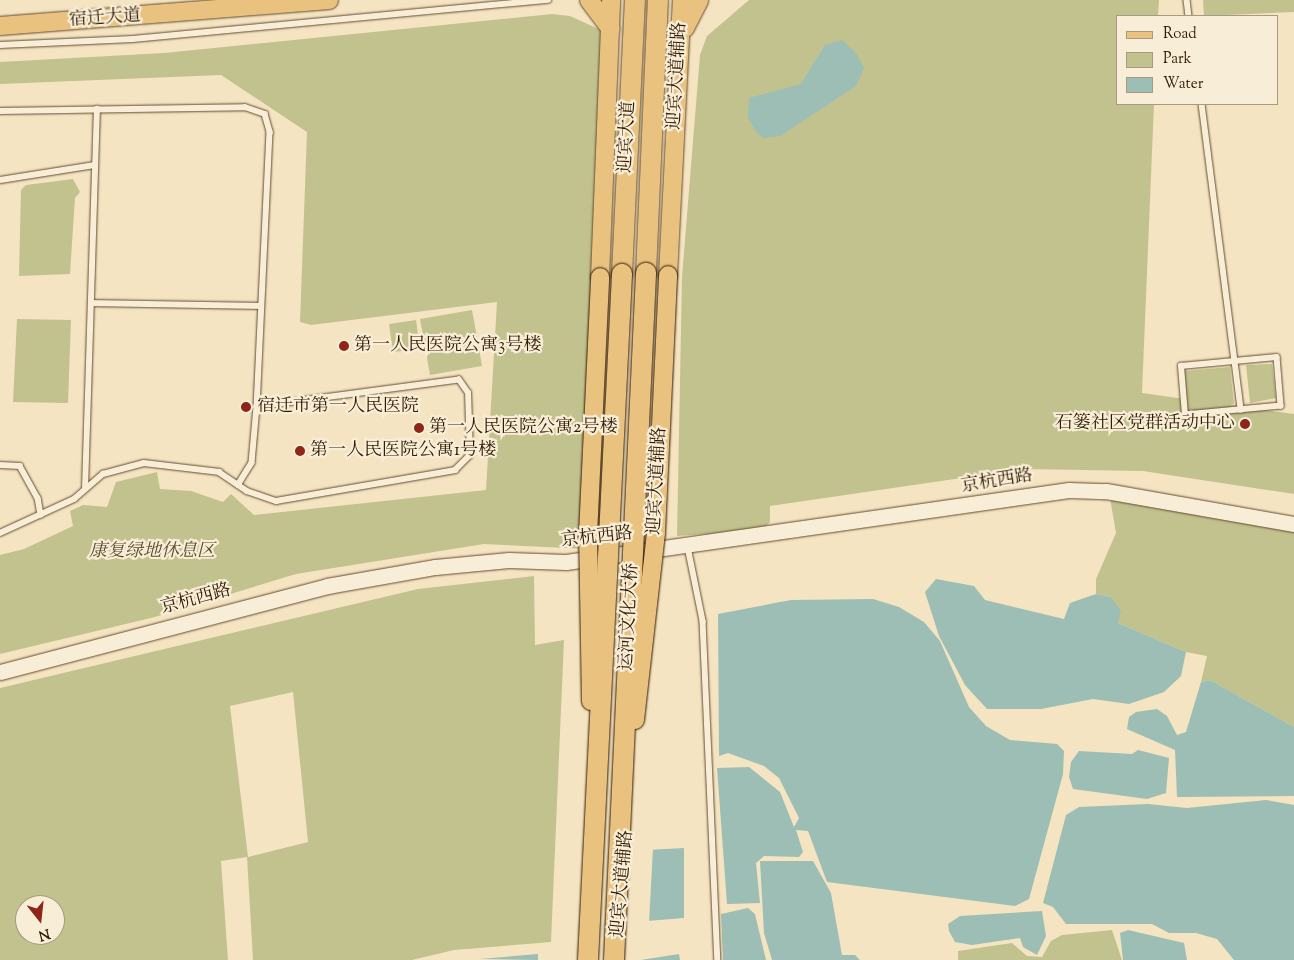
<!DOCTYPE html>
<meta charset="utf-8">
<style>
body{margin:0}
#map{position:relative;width:1294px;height:960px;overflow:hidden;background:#f5e4c1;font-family:"Sorts Mill Goudy","Noto Serif SC",serif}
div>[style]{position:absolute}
.green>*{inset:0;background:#c2c28e}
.water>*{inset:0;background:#9cbeb4}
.pier>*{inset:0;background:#f5e4c1}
.roads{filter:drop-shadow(0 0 1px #624c30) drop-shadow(0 0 1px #624c30)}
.lane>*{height:5.5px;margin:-2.75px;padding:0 2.75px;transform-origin:2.75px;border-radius:2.75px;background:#f8edd7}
.secondary>*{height:15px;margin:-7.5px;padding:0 7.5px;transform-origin:7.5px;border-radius:7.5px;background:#f8edd7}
.primary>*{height:18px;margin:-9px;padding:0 9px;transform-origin:9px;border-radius:9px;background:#eac280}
.highway>*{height:20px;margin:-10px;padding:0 10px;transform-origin:10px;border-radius:10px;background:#eac280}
.bridges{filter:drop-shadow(0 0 1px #311a00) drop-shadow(0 0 1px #311a00)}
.primary-bridge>*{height:18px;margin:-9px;padding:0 9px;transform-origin:9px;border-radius:9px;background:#eac280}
.highway-bridge>*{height:20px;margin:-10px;padding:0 10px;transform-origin:10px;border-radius:10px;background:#eac280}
.dots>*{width:14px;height:14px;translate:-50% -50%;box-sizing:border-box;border:2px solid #f8edd7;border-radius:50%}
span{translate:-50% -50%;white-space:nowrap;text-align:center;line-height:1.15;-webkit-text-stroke:4.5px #f8edd7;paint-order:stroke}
.street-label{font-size:18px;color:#311a00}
.poi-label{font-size:18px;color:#311a00}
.left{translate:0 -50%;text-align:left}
.right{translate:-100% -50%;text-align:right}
.park-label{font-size:18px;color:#5c4c2b;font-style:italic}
.legend{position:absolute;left:1116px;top:15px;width:162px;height:90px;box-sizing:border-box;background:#f8edd7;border:1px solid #a89981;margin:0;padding:6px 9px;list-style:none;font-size:15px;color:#311a00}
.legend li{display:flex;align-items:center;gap:10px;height:25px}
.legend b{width:25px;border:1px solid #a89981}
.north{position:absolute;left:15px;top:895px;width:50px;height:50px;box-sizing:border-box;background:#f8edd7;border:1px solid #a89981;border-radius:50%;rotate:164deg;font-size:14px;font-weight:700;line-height:20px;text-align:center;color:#311a00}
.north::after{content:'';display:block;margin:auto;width:18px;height:22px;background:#8f2418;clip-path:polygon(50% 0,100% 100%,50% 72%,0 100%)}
</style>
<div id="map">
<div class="green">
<div style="clip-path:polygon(749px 0,1159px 0,1158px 16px,1118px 16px,1118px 104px,1154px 104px,1142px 393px,1185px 399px,1185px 371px,1230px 367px,1234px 404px,1230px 405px,1294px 414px,1294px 494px,1143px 471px,1023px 469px,770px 506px,770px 522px,763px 530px,677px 536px,682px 277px,700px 55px,707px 36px)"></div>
<div style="clip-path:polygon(1203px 0,1294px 0,1294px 12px,1204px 16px)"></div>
<div style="clip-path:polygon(552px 14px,570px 16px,603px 31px,588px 549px,484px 544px,296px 574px,155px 617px,0 654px,0 555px,24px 549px,73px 526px,70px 511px,83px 505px,107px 507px,116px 482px,157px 472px,160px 489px,191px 491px,223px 502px,231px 494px,254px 515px,486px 490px,497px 302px,311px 325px,300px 322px,307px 132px,221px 75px,0 84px,0 62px,164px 53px)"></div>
<div style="clip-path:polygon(73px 179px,80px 192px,75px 198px,70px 274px,19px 276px,21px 190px,26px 185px)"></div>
<div style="clip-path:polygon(472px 310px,477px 337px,425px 346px,420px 319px)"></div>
<div style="clip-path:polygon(17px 319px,71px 320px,68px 403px,13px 402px)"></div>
<div style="clip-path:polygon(416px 320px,420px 349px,393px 352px,389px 324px)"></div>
<div style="clip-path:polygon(477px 338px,482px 366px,430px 375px,425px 347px)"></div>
<div style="clip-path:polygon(1272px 364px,1276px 398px,1250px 403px,1246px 365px)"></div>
<div style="clip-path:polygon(1110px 498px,1294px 530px,1294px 727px,1210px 680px,1201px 682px,1207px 656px,1186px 652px,1118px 623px,1111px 597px,1096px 594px,1096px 579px,1116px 533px)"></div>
<div style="clip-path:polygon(evenodd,534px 576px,535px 645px,564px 640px,551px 942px,454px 950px,412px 960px,253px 960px,247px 857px,221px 861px,228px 960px,0 960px,0 688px,418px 589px,534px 576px,293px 692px,308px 842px,248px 857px,230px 706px,293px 692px,534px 576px,25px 905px,55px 905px,55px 935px,25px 935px,25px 905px)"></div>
<div style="clip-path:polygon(1112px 930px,1122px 960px,958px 960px,958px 951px,1012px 943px,1027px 956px,1042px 957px,1051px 941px,1062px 935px)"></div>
</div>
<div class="water">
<div style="clip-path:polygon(842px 40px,856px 53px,864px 68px,856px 86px,780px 136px,763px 138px,757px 133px,748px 118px,749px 98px,801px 84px,825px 45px)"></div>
<div style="clip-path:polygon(936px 579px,974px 586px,985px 600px,1064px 619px,1070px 603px,1096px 594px,1111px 597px,1121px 611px,1118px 623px,1186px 652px,1181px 676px,1164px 692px,1129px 704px,1093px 699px,1041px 709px,987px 709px,965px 685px,939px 636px,925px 592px)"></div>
<div style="clip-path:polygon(873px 599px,899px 607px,924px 622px,940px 641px,969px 707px,986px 726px,1010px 740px,1057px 744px,1064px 751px,1063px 774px,1029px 899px,1015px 906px,827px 882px,808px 831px,796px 830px,803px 852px,799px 857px,764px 856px,756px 863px,760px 903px,727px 904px,717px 768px,749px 767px,780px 792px,794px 827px,799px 818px,779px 778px,764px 766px,728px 753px,719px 756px,718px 614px,791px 600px)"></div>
<div style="clip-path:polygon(1210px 680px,1294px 727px,1294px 796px,1177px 797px,1175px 750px,1127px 729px,1129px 717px,1136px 712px,1157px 709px,1167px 716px,1177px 735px,1186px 732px,1201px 682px)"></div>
<div style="clip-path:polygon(1138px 750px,1169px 758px,1166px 793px,1147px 799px,1073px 789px,1069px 777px,1071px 762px,1079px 751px,1132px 754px)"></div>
<div style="clip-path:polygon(1266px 800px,1294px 805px,1294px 960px,1234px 960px,1217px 939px,1196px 933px,1169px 933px,1152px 924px,1066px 924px,1053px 907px,1043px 903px,1066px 815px,1079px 807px,1148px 804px,1187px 808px)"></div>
<div style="clip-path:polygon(684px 848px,684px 918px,597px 925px,647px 850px)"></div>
<div style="clip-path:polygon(760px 861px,813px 861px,831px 893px,842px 955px,855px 955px,860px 960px,772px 960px,764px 933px)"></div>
<div style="clip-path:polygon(748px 908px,755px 914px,766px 960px,723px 960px,721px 914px)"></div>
<div style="clip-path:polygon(1042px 911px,1046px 936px,1037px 955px,1023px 947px,1020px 938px,972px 945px,955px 942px,949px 931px,948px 924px,960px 916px)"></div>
<div style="clip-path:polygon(1128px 930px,1184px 943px,1187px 960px,1123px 960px,1120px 933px)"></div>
<div style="clip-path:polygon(538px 954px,538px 960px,480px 959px)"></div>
<div style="clip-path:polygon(679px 954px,680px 960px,641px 960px)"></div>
</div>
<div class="pier">
<div style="clip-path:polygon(604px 848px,653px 848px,649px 923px,595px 925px)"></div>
</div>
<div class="roads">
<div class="lane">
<div style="left:1187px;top:0;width:16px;rotate:83deg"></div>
<div style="left:0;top:45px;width:133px;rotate:-2.6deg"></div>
<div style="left:133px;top:39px;width:417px;rotate:-5.4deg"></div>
<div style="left:1202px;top:104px;width:308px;rotate:82.7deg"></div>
<div style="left:0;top:111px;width:245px;rotate:-0.9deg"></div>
<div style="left:245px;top:107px;width:21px;rotate:19deg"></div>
<div style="left:265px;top:114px;width:19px;rotate:74deg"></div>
<div style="left:270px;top:132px;width:275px;rotate:92.7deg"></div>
<div style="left:257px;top:407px;width:56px;rotate:95.1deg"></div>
<div style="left:252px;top:463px;width:26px;rotate:122deg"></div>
<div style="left:0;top:180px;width:96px;rotate:-9deg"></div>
<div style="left:91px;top:303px;width:170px;rotate:1deg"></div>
<div style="left:1277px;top:357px;width:49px;rotate:85.3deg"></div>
<div style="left:1281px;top:406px;width:96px;rotate:174.6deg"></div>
<div style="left:1185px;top:415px;width:49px;rotate:-94.7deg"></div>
<div style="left:1181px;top:366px;width:96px;rotate:-5.4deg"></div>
<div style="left:0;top:465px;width:20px;rotate:3deg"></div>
<div style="left:20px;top:466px;width:37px;rotate:61deg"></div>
<div style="left:38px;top:498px;width:17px;rotate:80deg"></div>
<div style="left:85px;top:489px;width:380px;rotate:-88.2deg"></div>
<div style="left:0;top:533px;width:81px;rotate:-24.7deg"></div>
<div style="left:74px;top:499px;width:38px;rotate:-41deg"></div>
<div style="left:103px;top:474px;width:42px;rotate:-15deg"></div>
<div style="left:144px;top:463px;width:76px;rotate:6.8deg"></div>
<div style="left:219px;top:472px;width:34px;rotate:34deg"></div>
<div style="left:247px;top:491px;width:31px;rotate:19deg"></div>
<div style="left:276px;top:501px;width:182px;rotate:-9.8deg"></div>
<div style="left:455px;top:470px;width:21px;rotate:-45deg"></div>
<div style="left:470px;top:455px;width:62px;rotate:-91.8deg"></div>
<div style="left:468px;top:393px;width:16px;rotate:-125deg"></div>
<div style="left:459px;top:380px;width:204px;rotate:172.4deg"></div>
<div style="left:688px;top:547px;width:76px;rotate:78.5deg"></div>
<div style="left:703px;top:621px;width:339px;rotate:87.5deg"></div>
</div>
<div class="secondary">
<div style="left:0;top:672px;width:338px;rotate:-14.7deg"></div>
<div style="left:327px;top:586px;width:110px;rotate:-10deg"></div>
<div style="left:435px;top:567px;width:74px;rotate:-5.4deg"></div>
<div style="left:509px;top:560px;width:57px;rotate:2deg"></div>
<div style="left:566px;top:562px;width:508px;rotate:-8.15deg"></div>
<div style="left:1069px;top:490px;width:37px;rotate:2deg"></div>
<div style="left:1106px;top:491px;width:191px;rotate:10deg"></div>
</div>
<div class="primary">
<div style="left:589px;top:0;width:36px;rotate:53deg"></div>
<div style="left:0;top:26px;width:330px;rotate:-4.5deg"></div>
<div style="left:685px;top:28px;width:31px;rotate:-63deg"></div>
<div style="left:668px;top:275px;width:275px;rotate:-87.1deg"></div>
<div style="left:600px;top:277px;width:277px;rotate:-87.7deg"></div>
</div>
<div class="highway">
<div style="left:646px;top:273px;width:273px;rotate:-87.5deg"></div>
<div style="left:622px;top:274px;width:274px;rotate:-87.3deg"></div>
</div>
</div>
<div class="bridges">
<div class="primary-bridge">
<div style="left:591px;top:701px;width:166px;rotate:-91deg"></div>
<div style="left:588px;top:535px;width:258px;rotate:-87.3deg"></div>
<div style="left:635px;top:720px;width:189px;rotate:-83.6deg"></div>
<div style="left:656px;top:532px;width:257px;rotate:-87.3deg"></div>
</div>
<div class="highway-bridge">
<div style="left:588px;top:960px;width:687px;rotate:-87.16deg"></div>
<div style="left:614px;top:960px;width:688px;rotate:-87.33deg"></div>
</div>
</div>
<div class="dots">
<div style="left:344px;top:346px;background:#8f2418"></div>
<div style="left:246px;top:407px;background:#8f2418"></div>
<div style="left:1245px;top:424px;background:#8f2418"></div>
<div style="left:419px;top:428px;background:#8f2418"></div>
<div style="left:300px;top:451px;background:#8f2418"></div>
</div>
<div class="street-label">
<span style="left:105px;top:19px;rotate:-4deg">宿迁大道</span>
<span style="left:678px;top:76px;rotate:-87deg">迎宾大道辅路</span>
<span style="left:628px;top:137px;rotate:-87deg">迎宾大道</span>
<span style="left:658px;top:481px;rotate:-87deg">迎宾大道辅路</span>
<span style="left:997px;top:482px;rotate:-9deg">京杭西路</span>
<span style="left:597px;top:538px;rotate:-6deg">京杭西路</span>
<span style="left:196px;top:600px;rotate:-15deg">京杭西路</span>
<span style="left:630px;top:617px;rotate:-87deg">运河文化大桥</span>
<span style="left:623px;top:884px;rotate:-85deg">迎宾大道辅路</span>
</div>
<div class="poi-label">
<span class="left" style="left:354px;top:346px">第一人民医院公寓3号楼</span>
<span class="left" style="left:257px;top:407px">宿迁市第一人民医院</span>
<span class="right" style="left:1235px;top:424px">石篓社区党群活动中心</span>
<span class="left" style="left:429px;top:428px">第一人民医院公寓2号楼</span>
<span class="left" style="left:310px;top:451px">第一人民医院公寓1号楼</span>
</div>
<div class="park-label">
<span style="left:152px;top:552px">康复绿地休息区</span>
</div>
<ul class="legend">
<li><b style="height:6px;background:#eac280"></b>Road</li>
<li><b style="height:14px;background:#c2c28e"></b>Park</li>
<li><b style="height:14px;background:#9cbeb4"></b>Water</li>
</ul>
<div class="north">N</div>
</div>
